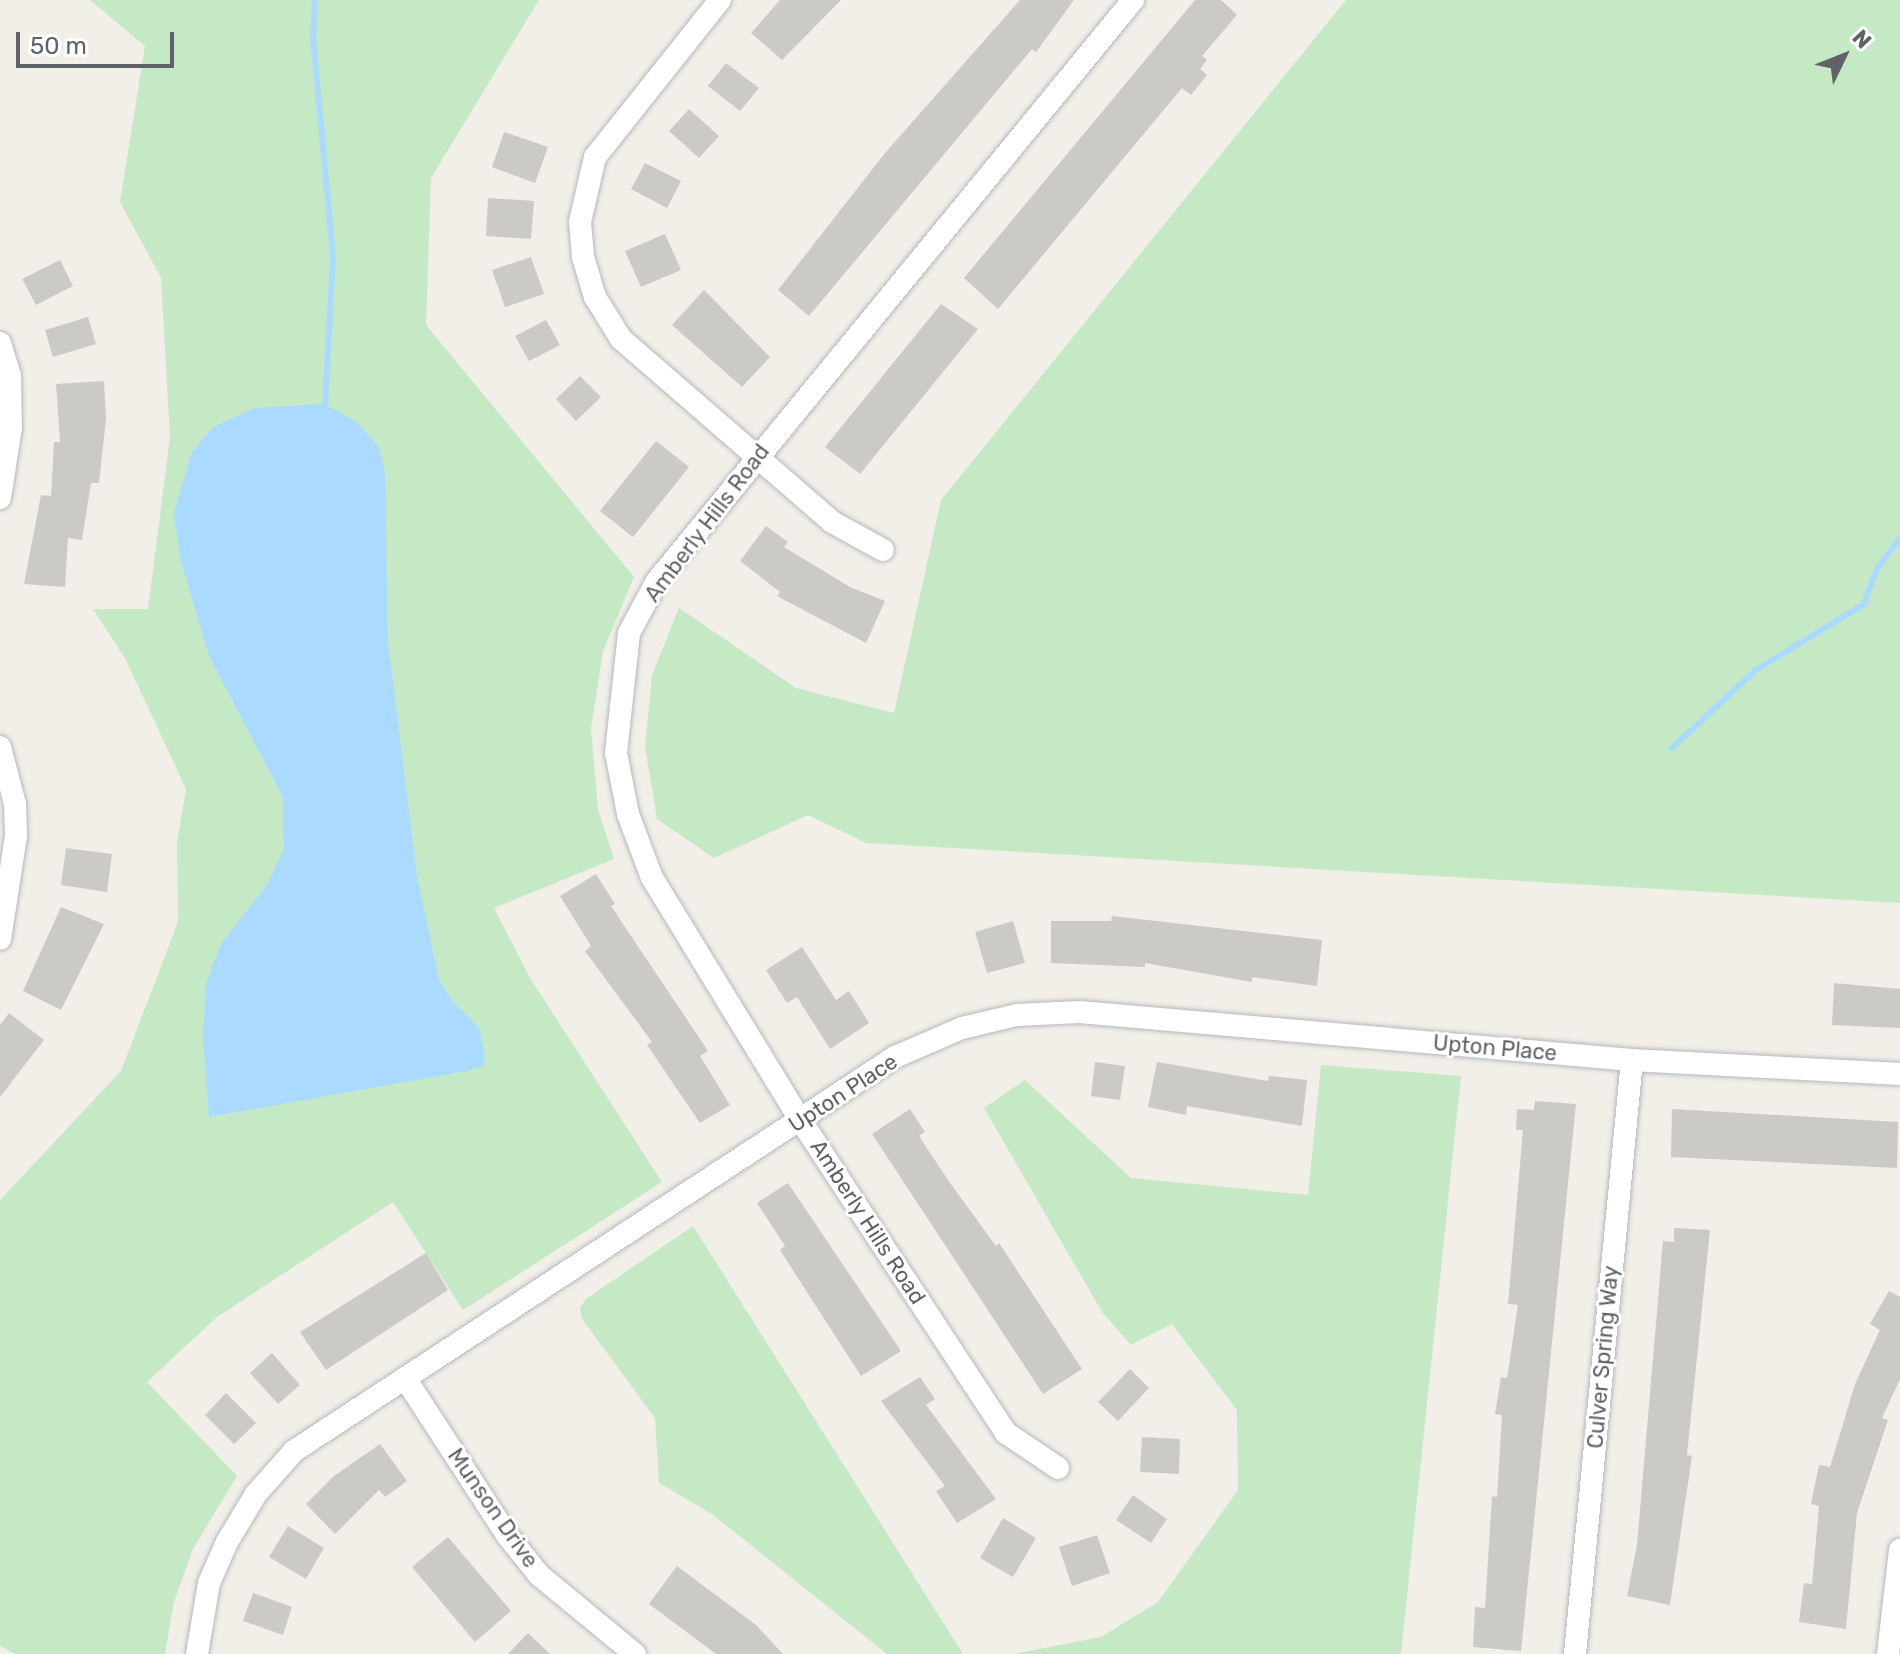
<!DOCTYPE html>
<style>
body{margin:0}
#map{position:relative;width:1900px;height:1654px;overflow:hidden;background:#f1efe8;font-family:Rubik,sans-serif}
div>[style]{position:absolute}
.green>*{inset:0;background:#c5e8c5}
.water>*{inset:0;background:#aadaff}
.stream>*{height:6px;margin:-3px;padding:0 3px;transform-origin:3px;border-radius:3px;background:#aadaff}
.building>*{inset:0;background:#cccac5}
.roads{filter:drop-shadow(0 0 2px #b5b8bc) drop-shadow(0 0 2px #b5b8bc)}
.minor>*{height:22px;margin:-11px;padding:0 11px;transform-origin:11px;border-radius:11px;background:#fff}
span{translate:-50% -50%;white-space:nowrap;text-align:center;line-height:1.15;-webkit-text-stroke:6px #fff;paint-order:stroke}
.street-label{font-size:22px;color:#5f6368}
.north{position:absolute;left:1804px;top:16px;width:80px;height:80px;-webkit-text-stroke:6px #fff;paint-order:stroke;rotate:47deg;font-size:22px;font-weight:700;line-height:32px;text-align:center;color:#5f6368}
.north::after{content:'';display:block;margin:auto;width:28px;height:36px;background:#5f6368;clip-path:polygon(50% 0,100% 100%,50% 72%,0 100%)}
.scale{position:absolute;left:16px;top:32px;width:158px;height:36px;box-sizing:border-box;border:4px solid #5f6368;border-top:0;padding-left:10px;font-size:24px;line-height:28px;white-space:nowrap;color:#5f6368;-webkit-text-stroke:6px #fff;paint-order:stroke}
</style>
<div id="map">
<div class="green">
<div style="clip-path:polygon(90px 0,539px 0,431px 178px,426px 325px,634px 577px,603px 651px,591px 729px,598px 809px,614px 859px,494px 908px,530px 978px,662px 1182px,463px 1310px,393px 1202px,217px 1317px,147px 1382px,237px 1476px,193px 1549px,174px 1602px,165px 1654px,15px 1654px,0 1646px,0 1200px,121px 1071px,178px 922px,177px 843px,186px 789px,126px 660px,93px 609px,148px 609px,170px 437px,161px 278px,120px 202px,145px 46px)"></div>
<div style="clip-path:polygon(1346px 0,1900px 0,1900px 903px,866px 843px,808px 815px,714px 858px,657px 819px,645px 747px,652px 675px,679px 608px,796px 688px,894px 713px,941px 500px)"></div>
<div style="clip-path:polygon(1321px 1065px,1461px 1076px,1401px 1654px,1013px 1654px,1101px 1637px,1158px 1602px,1238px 1490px,1237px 1410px,1172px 1324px,1131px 1345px,1102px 1312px,984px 1108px,1025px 1080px,1131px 1178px,1308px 1195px)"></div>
<div style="clip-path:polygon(693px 1226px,963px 1654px,887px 1654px,712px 1514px,659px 1483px,655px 1418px,582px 1319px,580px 1308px,586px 1299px)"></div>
</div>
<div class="water">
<div style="clip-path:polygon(325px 404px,358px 423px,378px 446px,385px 471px,388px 641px,417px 876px,439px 979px,452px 1001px,479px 1028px,485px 1056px,483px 1066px,467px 1071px,209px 1117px,203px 1037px,206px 984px,221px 944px,267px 885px,284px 849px,283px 797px,209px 656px,180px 558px,174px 513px,192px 452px,213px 427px,255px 408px)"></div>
</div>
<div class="stream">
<div style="left:315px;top:0;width:37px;rotate:93deg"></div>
<div style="left:313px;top:37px;width:222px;rotate:84.8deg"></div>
<div style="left:333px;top:258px;width:146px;rotate:93.1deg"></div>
<div style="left:1672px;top:748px;width:115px;rotate:-42.9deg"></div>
<div style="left:1756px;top:670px;width:127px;rotate:-31.4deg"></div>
<div style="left:1864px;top:604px;width:37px;rotate:-70deg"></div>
<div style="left:1877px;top:569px;width:38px;rotate:-53deg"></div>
</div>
<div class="building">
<div style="clip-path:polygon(780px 0,841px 0,782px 60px,751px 33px)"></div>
<div style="clip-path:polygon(1020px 0,1074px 0,1036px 52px,1032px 49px,809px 316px,778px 290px,885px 153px)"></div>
<div style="clip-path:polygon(1195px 0,1221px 0,1237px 15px,1202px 56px,1207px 60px,1200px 69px,1207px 75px,1191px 95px,1182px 88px,998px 309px,964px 278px)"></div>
<div style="clip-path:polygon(726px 63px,759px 88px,740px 111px,708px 86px)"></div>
<div style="clip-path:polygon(689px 109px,719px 136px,699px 158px,669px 131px)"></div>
<div style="clip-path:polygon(504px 132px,548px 147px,535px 183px,492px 167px)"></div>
<div style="clip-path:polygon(645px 163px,681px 181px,667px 208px,631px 189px)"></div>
<div style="clip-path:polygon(488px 198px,534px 201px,531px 239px,486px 236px)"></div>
<div style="clip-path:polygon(665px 234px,681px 270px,641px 287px,625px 251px)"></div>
<div style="clip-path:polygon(531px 257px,544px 294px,505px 307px,492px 270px)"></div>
<div style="clip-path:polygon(60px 260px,73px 286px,36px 305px,22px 279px)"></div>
<div style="clip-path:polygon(704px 290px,770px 357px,742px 387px,672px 325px)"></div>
<div style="clip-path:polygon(941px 304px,978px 329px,860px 474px,825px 447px)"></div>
<div style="clip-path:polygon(88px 317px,96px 344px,53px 357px,45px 330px)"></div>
<div style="clip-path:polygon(546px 320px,560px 345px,529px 361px,515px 336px)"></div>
<div style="clip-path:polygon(580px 376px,601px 397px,576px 421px,556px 399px)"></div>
<div style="clip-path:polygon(104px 381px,106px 419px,99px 483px,91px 483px,82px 540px,68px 538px,65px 587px,24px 584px,41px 495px,51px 496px,54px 442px,60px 442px,56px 384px)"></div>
<div style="clip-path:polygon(656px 441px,689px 467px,633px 537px,600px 511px)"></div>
<div style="clip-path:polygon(766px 526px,788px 542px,784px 547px,850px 587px,885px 601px,866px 643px,777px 596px,780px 592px,740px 561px)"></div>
<div style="clip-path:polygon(66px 848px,112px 854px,107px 892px,61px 885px)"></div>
<div style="clip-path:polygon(596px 874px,615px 904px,611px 906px,708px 1051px,700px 1056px,730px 1105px,700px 1123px,647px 1045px,652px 1042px,585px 951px,591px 946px,560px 896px)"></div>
<div style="clip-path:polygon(61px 907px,104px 924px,61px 1010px,23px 991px)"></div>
<div style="clip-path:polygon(1112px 916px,1322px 940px,1317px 986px,1252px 977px,1252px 982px,1145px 963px,1145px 967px,1051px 963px,1051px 921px,1111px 921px)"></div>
<div style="clip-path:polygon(1013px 921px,1025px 963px,987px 973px,975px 932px)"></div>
<div style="clip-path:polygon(802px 947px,836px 1000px,849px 991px,869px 1023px,830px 1049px,797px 997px,787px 1003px,766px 970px)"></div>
<div style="clip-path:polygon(1834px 983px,1900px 989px,1900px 1028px,1832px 1025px)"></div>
<div style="clip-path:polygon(9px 1013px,44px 1040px,0 1097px,0 1025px)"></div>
<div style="clip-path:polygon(1095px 1062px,1125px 1066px,1120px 1100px,1091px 1096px)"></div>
<div style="clip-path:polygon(1157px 1062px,1268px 1081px,1269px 1076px,1307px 1080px,1302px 1126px,1187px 1106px,1186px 1115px,1148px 1107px)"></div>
<div style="clip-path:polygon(1535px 1101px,1576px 1104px,1521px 1651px,1473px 1647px,1475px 1607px,1485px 1608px,1492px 1496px,1497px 1497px,1502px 1415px,1495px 1414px,1501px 1377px,1507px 1378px,1518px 1305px,1508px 1304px,1523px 1130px,1516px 1130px,1517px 1109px,1534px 1110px)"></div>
<div style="clip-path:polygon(910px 1109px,925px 1132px,919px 1136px,950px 1183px,996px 1246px,999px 1243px,1082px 1369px,1043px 1394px,872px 1134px)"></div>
<div style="clip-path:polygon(1672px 1109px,1898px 1122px,1897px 1168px,1671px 1157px)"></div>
<div style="clip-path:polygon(788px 1183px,901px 1351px,861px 1376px,780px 1250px,785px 1246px,757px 1203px)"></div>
<div style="clip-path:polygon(1674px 1228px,1710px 1230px,1687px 1455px,1692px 1456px,1670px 1605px,1627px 1596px,1637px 1545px,1663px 1241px,1674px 1242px)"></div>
<div style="clip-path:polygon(426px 1253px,448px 1290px,326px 1370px,300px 1332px)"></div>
<div style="clip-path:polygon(1889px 1291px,1900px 1297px,1900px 1379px,1882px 1418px,1888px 1420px,1857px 1513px,1846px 1629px,1799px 1622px,1804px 1583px,1812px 1584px,1819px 1506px,1811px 1504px,1819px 1465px,1830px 1467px,1855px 1384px,1880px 1330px,1870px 1324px)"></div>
<div style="clip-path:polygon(272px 1353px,300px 1385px,278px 1404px,250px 1373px)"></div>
<div style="clip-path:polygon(1130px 1369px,1149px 1388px,1118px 1421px,1098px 1402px)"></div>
<div style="clip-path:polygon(920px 1377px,935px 1399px,926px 1405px,996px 1499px,957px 1523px,936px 1491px,945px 1486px,881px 1401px)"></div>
<div style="clip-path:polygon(226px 1393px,256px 1423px,234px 1444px,205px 1415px)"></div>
<div style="clip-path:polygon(1142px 1437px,1180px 1439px,1179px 1474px,1140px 1472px)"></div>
<div style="clip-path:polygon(380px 1444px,407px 1481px,385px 1497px,379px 1490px,335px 1534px,306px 1504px,334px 1476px)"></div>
<div style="clip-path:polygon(1133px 1495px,1167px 1519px,1151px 1543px,1116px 1520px)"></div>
<div style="clip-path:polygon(1003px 1518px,1036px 1538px,1013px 1577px,980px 1558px)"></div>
<div style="clip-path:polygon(288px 1526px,324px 1548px,306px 1579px,269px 1557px)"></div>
<div style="clip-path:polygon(1097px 1535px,1110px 1573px,1072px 1586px,1059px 1547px)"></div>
<div style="clip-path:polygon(448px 1537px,511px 1611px,475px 1642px,412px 1567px)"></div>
<div style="clip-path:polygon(677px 1566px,756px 1625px,783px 1654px,716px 1654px,649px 1604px)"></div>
<div style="clip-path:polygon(253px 1593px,292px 1607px,283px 1635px,243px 1621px)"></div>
<div style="clip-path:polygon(528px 1633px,550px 1654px,508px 1654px)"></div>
</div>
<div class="roads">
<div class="minor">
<div style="left:720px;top:0;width:201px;rotate:128.5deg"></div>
<div style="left:595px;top:157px;width:67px;rotate:103deg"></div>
<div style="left:580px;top:222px;width:35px;rotate:85deg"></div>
<div style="left:583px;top:257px;width:42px;rotate:73.3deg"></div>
<div style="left:595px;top:297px;width:49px;rotate:58.2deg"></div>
<div style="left:621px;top:339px;width:279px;rotate:40.9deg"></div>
<div style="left:832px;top:522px;width:58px;rotate:28.8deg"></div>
<div style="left:0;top:343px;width:34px;rotate:73deg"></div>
<div style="left:10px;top:376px;width:51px;rotate:88.9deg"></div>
<div style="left:11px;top:427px;width:72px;rotate:98.8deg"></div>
<div style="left:0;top:747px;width:59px;rotate:75.3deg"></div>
<div style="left:15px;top:804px;width:32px;rotate:88deg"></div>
<div style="left:16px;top:836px;width:104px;rotate:98.8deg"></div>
<div style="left:405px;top:1378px;width:187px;rotate:57deg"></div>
<div style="left:507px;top:1535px;width:51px;rotate:51.3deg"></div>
<div style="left:539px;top:1575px;width:124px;rotate:39.5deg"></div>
<div style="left:1058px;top:1468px;width:63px;rotate:-146.1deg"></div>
<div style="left:1006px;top:1433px;width:373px;rotate:-123.3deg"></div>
<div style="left:801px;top:1121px;width:285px;rotate:-121.5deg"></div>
<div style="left:652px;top:878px;width:68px;rotate:-110.6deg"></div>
<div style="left:628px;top:814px;width:62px;rotate:-101.1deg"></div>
<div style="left:616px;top:753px;width:121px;rotate:-83.8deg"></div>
<div style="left:629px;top:633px;width:59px;rotate:-61.7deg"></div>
<div style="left:657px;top:581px;width:751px;rotate:-50.67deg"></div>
<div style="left:197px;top:1654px;width:72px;rotate:-80.4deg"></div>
<div style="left:209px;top:1583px;width:45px;rotate:-66.3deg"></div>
<div style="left:227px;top:1542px;width:56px;rotate:-58.9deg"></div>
<div style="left:256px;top:1494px;width:57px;rotate:-48.5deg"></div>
<div style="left:294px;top:1451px;width:719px;rotate:-33.25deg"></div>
<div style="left:895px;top:1057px;width:73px;rotate:-23.4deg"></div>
<div style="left:962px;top:1028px;width:57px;rotate:-13.3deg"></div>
<div style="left:1017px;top:1015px;width:62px;rotate:-2.8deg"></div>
<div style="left:1079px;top:1012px;width:555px;rotate:4.96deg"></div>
<div style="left:1632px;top:1060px;width:268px;rotate:3deg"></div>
<div style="left:1575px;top:1654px;width:597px;rotate:-84.52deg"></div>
<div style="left:1888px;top:1654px;width:105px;rotate:-83.4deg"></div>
</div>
</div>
<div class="street-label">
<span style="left:707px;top:523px;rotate:-53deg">Amberly Hills Road</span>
<span style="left:1495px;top:1048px;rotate:5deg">Upton Place</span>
<span style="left:843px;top:1093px;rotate:-33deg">Upton Place</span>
<span style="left:868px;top:1222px;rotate:57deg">Amberly Hills Road</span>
<span style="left:1603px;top:1357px;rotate:-85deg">Culver Spring Way</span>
<span style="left:493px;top:1508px;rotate:55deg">Munson Drive</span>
</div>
<div class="north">N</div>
<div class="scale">50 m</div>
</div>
